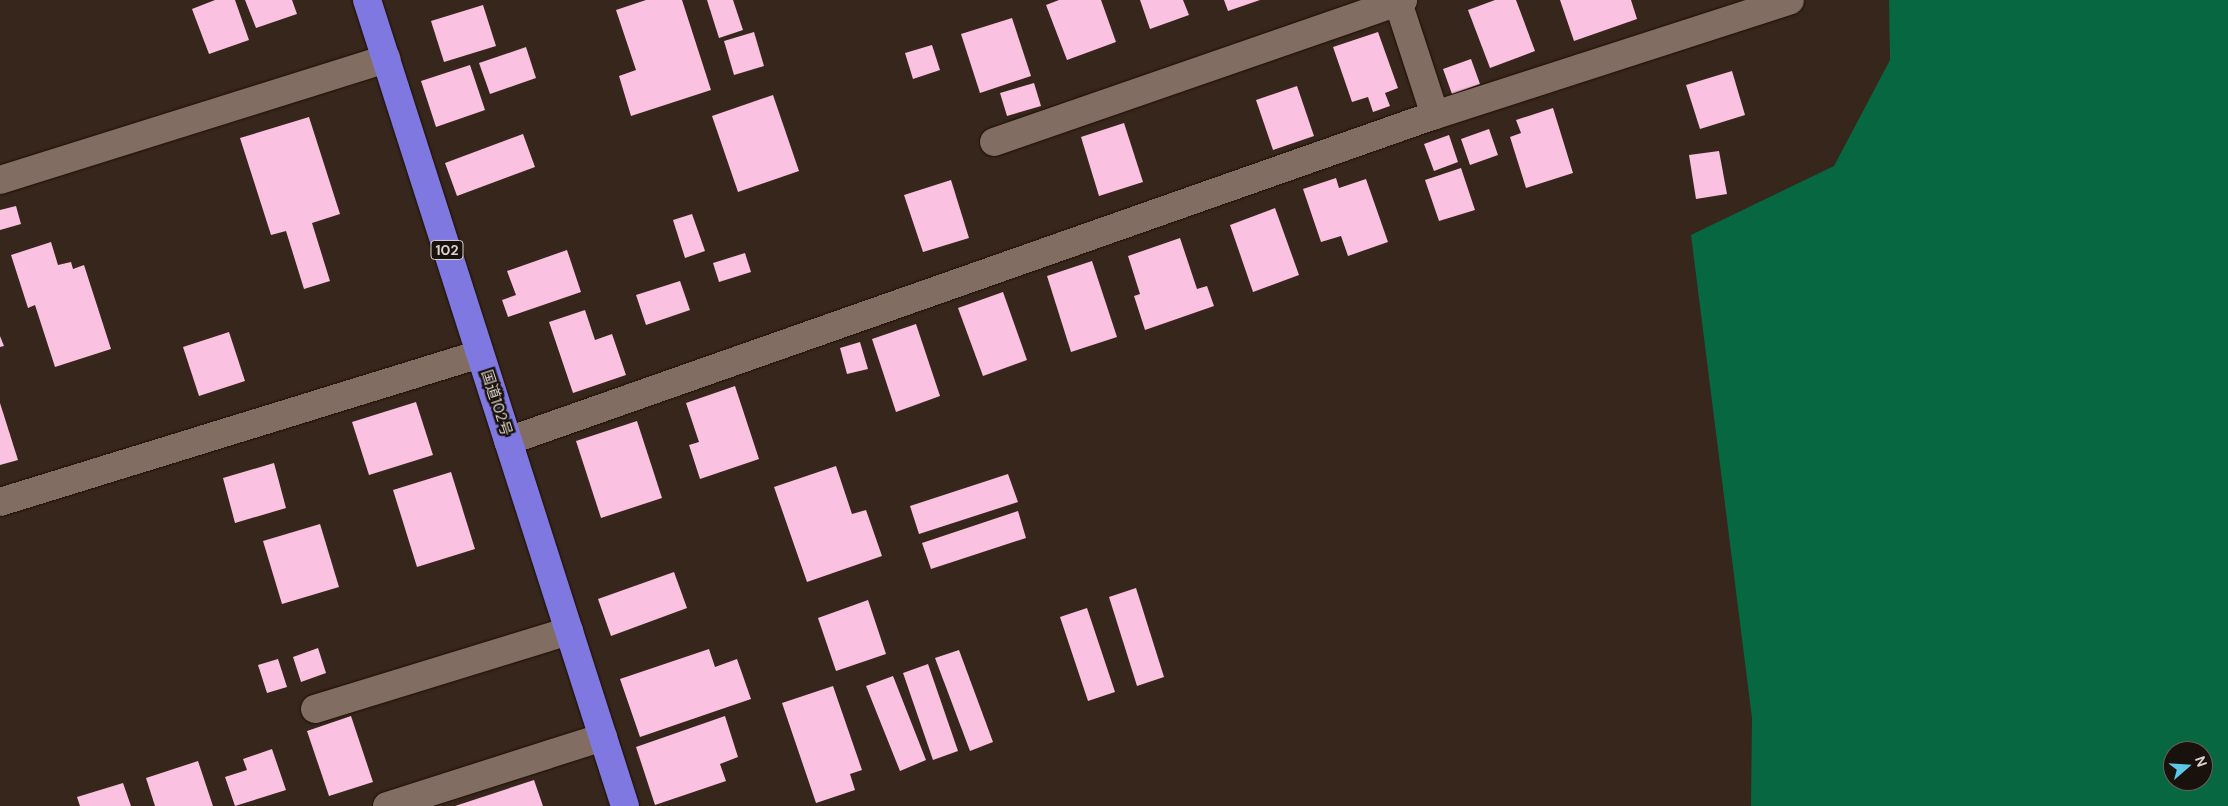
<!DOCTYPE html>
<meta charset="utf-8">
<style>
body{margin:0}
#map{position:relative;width:2228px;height:806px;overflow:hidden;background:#37261c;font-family:"DM Sans","Noto Sans JP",sans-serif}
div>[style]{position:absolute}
.forest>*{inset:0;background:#066740}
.building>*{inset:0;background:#fac1e1}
.roads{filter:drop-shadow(0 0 1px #1e0e06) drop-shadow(0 0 1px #1e0e06)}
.minor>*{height:28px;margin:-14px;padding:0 14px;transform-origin:14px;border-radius:14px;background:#816d61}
.highway>*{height:28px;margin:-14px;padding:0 14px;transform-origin:14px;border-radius:14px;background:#7f78e1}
span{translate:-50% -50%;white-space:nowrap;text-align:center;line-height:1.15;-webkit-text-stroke:5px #19110c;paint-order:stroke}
.shield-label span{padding:1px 4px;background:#19110c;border:1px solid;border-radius:4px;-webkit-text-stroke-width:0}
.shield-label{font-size:14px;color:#ded3cc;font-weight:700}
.street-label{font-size:15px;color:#ded3cc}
.north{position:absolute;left:2163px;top:741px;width:50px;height:50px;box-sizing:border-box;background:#19110c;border:1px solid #685f59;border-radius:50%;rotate:71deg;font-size:14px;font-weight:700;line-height:20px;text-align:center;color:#ded3cc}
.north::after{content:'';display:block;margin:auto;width:18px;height:22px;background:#5bc8e7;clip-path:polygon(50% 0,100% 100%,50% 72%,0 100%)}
</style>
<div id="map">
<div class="forest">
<div style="clip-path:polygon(evenodd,1889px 0,2228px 0,2228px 806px,1751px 806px,1752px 718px,1691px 235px,1834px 166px,1890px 60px,1889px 0,2173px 751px,2203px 751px,2203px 781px,2173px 781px,2173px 751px)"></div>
</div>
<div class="building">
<div style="clip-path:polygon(235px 0,249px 40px,209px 54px,192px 9px,215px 0)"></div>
<div style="clip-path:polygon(245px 0,292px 0,297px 14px,256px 28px)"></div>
<div style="clip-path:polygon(646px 0,682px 0,711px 90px,631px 116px,619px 76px,636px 70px,616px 10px)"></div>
<div style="clip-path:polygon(707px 0,733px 0,743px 30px,719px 38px)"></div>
<div style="clip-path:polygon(1059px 0,1101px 0,1116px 42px,1067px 60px,1046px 5px)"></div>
<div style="clip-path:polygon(1140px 0,1183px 0,1189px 15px,1150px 29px)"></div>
<div style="clip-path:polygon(1224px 0,1260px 0,1228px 11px)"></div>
<div style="clip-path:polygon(1495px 0,1516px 0,1535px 51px,1490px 68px,1468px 10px)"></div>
<div style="clip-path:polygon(1560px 0,1631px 0,1637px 19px,1574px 41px)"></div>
<div style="clip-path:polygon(483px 5px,496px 46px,444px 62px,431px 21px)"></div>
<div style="clip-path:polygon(1012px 18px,1031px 76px,980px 93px,961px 34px)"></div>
<div style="clip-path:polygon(754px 32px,764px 66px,734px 75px,724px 41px)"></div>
<div style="clip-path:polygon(1378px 32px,1398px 88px,1385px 93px,1390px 106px,1373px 112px,1368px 97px,1352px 102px,1333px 47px)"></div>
<div style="clip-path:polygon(932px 45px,940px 70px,913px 79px,905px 53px)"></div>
<div style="clip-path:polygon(526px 47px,536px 78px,490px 94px,479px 63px)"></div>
<div style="clip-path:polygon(1471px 59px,1480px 84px,1452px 94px,1443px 69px)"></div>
<div style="clip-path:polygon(470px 65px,485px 110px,436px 127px,421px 81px)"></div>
<div style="clip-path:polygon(1732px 71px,1745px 115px,1700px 129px,1686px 85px)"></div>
<div style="clip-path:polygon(1034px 83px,1041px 106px,1007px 116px,1000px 93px)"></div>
<div style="clip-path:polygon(1297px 86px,1314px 136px,1273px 150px,1256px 100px)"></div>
<div style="clip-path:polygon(773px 95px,799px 171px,738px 192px,712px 116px)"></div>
<div style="clip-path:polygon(1553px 108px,1573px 173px,1526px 188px,1510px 137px,1521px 133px,1516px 120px)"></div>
<div style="clip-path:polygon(309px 117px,340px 214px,312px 223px,330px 281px,304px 289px,286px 231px,271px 235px,240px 138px)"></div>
<div style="clip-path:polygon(1124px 123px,1143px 182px,1099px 196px,1081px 137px)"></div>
<div style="clip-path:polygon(1489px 129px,1498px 155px,1470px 165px,1461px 139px)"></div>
<div style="clip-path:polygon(523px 134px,535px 167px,457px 196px,445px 163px)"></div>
<div style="clip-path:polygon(1449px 135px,1458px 162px,1434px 171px,1424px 144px)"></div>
<div style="clip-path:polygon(1719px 151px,1727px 194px,1696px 199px,1689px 155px)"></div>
<div style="clip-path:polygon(1461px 168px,1475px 210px,1439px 221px,1425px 180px)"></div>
<div style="clip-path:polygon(1336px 178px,1339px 188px,1366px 179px,1388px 242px,1348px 256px,1341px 236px,1321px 242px,1303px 189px)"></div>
<div style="clip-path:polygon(951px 180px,969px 238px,923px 252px,904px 195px)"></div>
<div style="clip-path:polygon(16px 206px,21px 224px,0 230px,0 210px)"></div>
<div style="clip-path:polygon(1275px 208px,1299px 275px,1253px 292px,1230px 225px)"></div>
<div style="clip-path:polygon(692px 214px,705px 251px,685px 258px,673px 220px)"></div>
<div style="clip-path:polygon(1180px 238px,1197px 289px,1207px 286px,1214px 306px,1145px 330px,1134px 296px,1140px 294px,1128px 256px)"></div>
<div style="clip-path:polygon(51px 242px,58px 265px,71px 262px,73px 269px,84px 265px,111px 349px,55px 367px,35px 305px,28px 308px,11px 255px)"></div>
<div style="clip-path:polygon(567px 250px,581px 292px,508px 317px,502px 300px,516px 295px,507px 271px)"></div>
<div style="clip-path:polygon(745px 253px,751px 272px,719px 282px,713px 263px)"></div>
<div style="clip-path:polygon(1092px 261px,1117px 337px,1071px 352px,1047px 276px)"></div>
<div style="clip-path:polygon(680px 281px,690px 310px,646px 325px,636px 295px)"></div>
<div style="clip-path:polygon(1003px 292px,1027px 360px,983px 376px,958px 308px)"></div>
<div style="clip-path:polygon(585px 310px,595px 340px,612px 334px,626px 375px,573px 393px,549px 322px)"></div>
<div style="clip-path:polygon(916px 324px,940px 396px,896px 412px,872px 339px)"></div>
<div style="clip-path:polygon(229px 332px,245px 381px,199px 396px,183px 347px)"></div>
<div style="clip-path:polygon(0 336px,4px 346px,0 347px)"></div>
<div style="clip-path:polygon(860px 342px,868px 369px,847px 374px,840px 348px)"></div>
<div style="clip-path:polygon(735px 386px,759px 459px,700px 479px,689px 445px,699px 442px,686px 403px)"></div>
<div style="clip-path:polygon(416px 402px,433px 455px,369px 475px,352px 422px)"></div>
<div style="clip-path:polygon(0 403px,18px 460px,0 465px)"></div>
<div style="clip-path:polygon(637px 421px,662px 498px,601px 518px,576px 441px)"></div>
<div style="clip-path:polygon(274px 463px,286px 508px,235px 523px,223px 478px)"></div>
<div style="clip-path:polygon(836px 466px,852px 514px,866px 510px,882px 556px,807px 582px,774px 487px)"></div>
<div style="clip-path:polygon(451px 472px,475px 549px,417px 567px,393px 490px)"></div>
<div style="clip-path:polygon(1008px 474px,1018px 502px,919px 534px,910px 506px)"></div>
<div style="clip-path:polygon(1018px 511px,1026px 538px,931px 569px,922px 543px)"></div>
<div style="clip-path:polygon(320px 524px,339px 587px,282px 604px,263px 541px)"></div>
<div style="clip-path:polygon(674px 572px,687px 608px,611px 636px,598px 599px)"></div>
<div style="clip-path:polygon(1136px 588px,1164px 677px,1137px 686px,1109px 597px)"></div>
<div style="clip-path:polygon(868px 600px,886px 654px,836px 671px,818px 618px)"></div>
<div style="clip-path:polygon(1087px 608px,1115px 692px,1088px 701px,1060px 617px)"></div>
<div style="clip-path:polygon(318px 648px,326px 673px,301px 682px,293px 657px)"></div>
<div style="clip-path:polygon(709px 649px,715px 667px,737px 659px,751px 699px,640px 737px,620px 679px)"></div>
<div style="clip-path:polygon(959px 650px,993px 742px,970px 751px,935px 658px)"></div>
<div style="clip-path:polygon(278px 659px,287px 687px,267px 693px,258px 665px)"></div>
<div style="clip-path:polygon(928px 664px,958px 751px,933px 760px,903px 673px)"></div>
<div style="clip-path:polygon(893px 676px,926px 760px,900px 771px,866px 686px)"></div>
<div style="clip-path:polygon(833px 686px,862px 770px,850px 774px,855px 790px,816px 803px,782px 703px)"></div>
<div style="clip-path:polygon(351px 716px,373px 782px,329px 796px,307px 731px)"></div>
<div style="clip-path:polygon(725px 716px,738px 757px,720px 764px,726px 781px,655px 805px,636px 747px)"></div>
<div style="clip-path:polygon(272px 749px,286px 790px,235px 806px,225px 777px,247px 770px,243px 759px)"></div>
<div style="clip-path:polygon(198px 761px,213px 806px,155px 806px,146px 778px)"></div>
<div style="clip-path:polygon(534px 780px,543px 806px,455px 806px)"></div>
<div style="clip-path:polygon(123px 783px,131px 806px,80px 806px,77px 797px)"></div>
</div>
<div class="roads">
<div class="minor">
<div style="left:1398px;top:2px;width:119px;rotate:71.9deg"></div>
<div style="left:994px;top:142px;width:433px;rotate:-19.1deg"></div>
<div style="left:0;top:180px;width:405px;rotate:-17.4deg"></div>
<div style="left:508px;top:441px;width:983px;rotate:-19.38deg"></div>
<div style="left:1435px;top:115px;width:373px;rotate:-17.9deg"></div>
<div style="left:0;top:502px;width:502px;rotate:-17.14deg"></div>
<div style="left:315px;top:709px;width:266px;rotate:-17.1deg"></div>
<div style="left:387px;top:806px;width:227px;rotate:-17.7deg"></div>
</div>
<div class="highway">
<div style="left:367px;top:0;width:846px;rotate:72.25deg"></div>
</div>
</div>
<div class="shield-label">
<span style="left:447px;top:250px">102</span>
</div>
<div class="street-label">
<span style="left:496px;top:403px;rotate:72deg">国道102号</span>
</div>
<div class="north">N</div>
</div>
